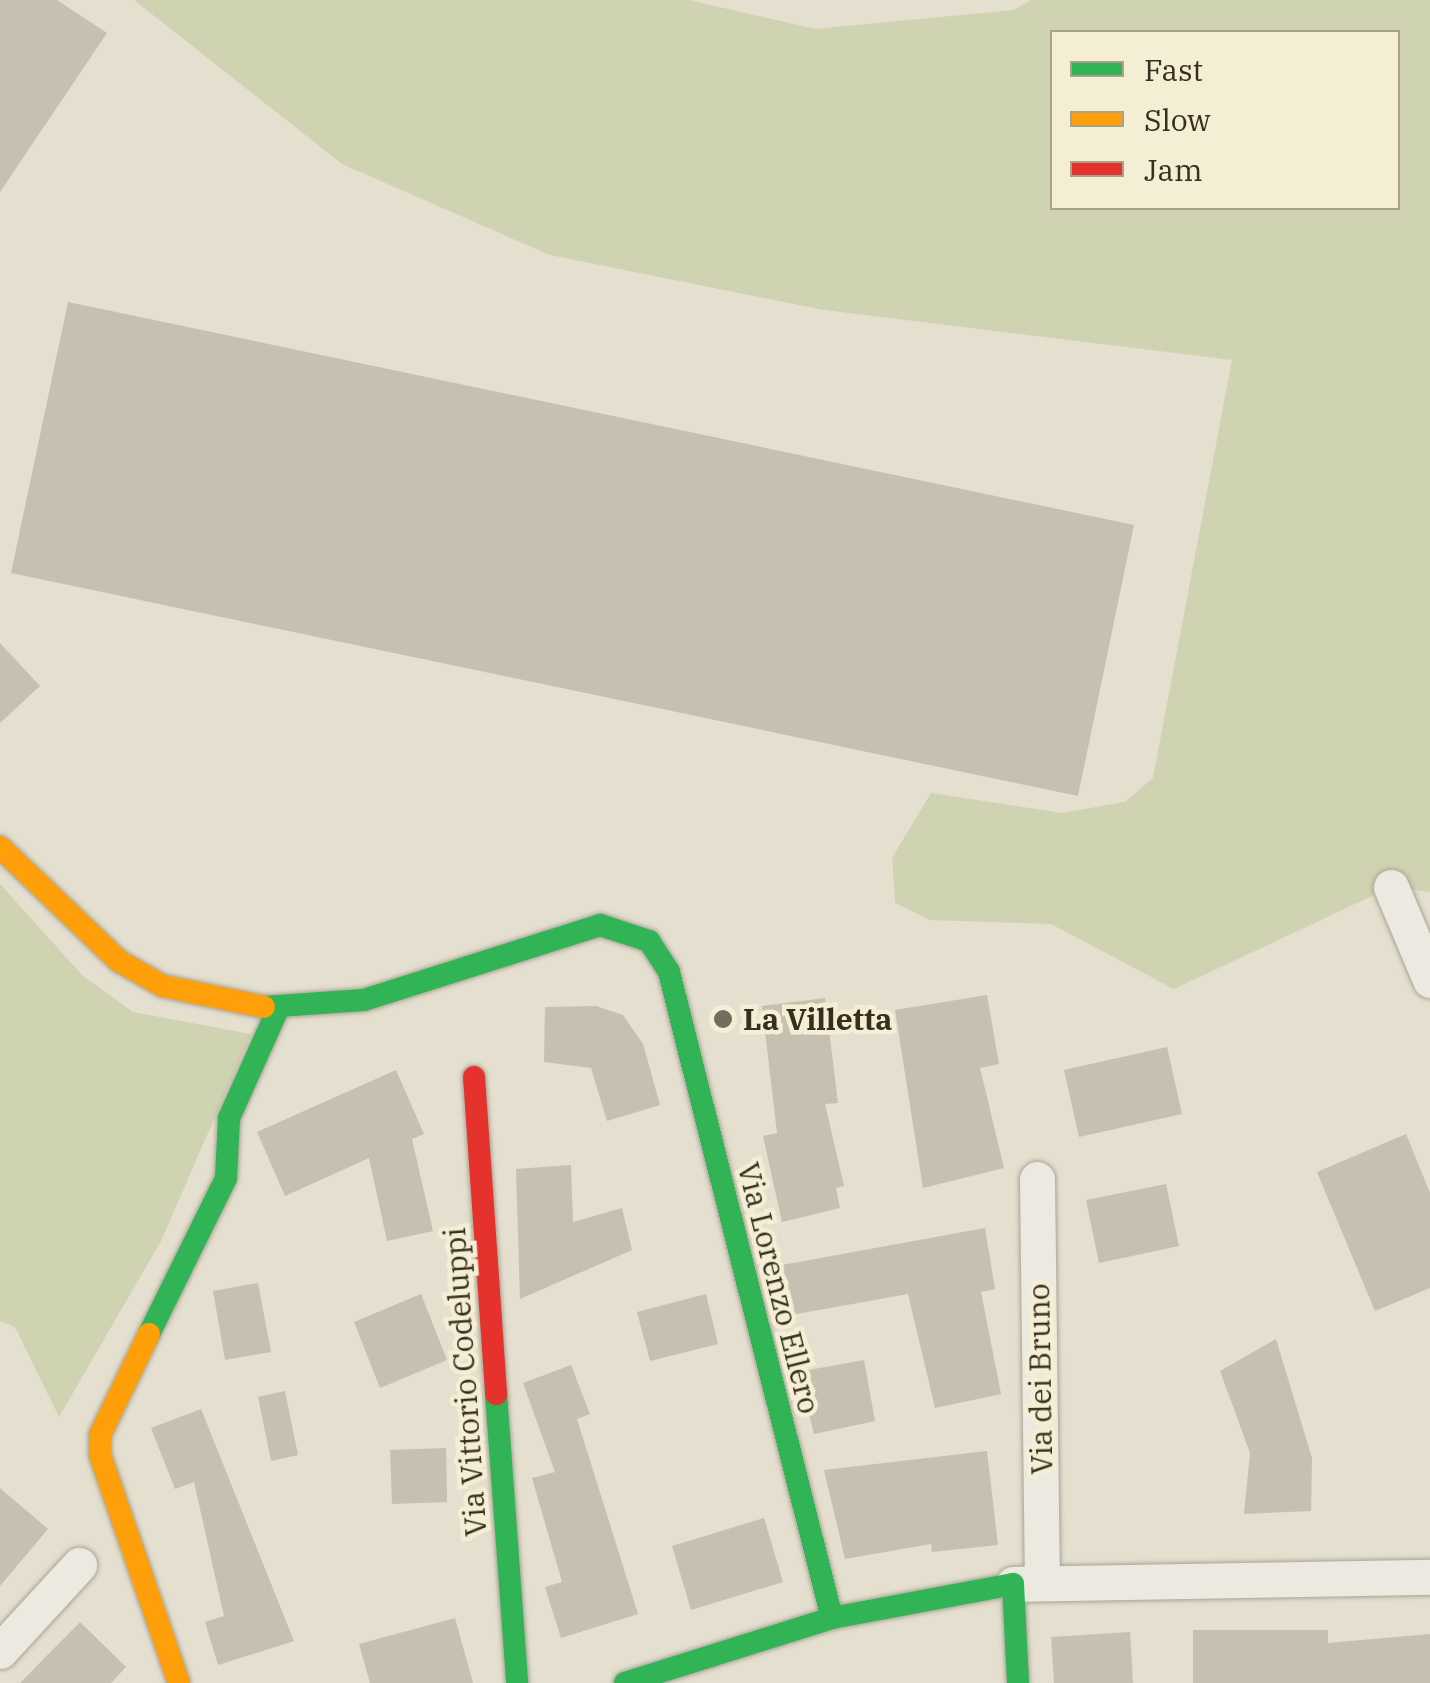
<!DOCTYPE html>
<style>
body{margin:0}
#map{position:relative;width:1430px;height:1683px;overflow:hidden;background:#e4dfce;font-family:"IBM Plex Serif",serif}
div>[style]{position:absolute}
.green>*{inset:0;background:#d0d3b1}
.building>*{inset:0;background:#c7bfaf}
.roads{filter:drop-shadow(0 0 2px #a9a497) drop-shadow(0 0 2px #a9a497)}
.street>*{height:35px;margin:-17.5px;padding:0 17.5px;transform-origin:17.5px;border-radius:17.5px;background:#ece9e0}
.fast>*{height:22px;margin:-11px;padding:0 11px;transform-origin:11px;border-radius:11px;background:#30b455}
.slow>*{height:22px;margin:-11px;padding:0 11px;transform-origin:11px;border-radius:11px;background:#ff9f0a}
.jam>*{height:22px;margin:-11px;padding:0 11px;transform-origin:11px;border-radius:11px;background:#e5322d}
.dots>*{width:28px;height:28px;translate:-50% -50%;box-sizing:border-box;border:5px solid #f4eed5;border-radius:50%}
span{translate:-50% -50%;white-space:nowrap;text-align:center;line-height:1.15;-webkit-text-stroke:9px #f4eed5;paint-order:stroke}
.poi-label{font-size:30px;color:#382e1f;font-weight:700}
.left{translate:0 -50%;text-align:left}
.street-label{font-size:30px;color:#382e1f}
.legend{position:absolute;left:1050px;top:30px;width:350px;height:180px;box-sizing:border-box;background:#f4eed5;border:2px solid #a9a18c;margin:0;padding:12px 18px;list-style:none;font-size:30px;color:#382e1f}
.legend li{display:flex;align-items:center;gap:20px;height:50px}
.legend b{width:50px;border:2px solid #a9a18c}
</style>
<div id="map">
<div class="green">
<div style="clip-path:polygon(evenodd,134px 0,689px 0,815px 29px,1014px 10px,1031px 0,1430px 0,1430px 892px,1391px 887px,1174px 989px,1051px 924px,930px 920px,895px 903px,892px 858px,931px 793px,1062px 813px,1125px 802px,1153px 778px,1232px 360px,824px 310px,550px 255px,342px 164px,134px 0,1052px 32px,1398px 32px,1398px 208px,1052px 208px,1052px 32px)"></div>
<div style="clip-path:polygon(0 884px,83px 976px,133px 1012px,251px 1034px,161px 1241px,59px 1417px,15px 1327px,0 1321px)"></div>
</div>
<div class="building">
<div style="clip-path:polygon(0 0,57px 0,107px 33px,0 192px)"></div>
<div style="clip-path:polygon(68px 302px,1134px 525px,1078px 796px,11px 573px)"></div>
<div style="clip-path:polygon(0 643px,40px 686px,0 723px)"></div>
<div style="clip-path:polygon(987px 995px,999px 1064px,980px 1068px,1004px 1168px,923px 1188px,895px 1010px)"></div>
<div style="clip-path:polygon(825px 998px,838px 1103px,825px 1104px,844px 1186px,836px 1188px,840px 1208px,782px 1222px,763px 1136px,777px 1133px,762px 1006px)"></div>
<div style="clip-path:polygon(596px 1006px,623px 1015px,643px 1044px,660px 1105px,607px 1121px,591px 1068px,544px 1062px,545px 1007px)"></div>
<div style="clip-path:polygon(1167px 1047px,1182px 1114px,1079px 1137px,1064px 1070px)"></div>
<div style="clip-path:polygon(396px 1070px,424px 1134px,412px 1139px,433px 1231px,387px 1241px,369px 1158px,285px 1196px,257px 1132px)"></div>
<div style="clip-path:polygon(1406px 1134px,1430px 1193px,1430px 1288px,1375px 1311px,1317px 1172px)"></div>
<div style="clip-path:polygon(571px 1165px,573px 1222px,622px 1208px,632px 1250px,520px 1299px,516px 1169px)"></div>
<div style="clip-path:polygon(1166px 1184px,1179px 1246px,1099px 1263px,1086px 1200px)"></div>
<div style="clip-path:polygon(985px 1228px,995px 1289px,981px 1292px,1001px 1394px,935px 1408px,908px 1294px,791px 1315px,782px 1265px)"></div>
<div style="clip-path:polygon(258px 1283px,271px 1352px,225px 1360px,213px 1291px)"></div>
<div style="clip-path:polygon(421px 1294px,447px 1360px,380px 1388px,354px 1322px)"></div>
<div style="clip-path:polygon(706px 1294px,718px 1344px,650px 1361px,637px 1312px)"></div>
<div style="clip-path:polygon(1276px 1339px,1312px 1458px,1311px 1511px,1244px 1514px,1250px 1453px,1220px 1371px)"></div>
<div style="clip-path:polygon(864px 1360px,875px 1421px,814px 1434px,798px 1372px)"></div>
<div style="clip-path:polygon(571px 1365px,590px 1414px,577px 1419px,638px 1614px,561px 1638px,545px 1587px,562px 1582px,532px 1478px,555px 1472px,523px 1383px)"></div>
<div style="clip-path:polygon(285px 1391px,298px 1455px,271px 1461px,258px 1397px)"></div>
<div style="clip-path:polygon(201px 1409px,294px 1641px,218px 1665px,205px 1622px,224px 1616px,194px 1482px,175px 1489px,151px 1428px)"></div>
<div style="clip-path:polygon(446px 1448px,447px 1502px,392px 1504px,390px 1450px)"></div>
<div style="clip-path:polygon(987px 1451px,998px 1545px,932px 1552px,931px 1544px,845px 1559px,824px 1470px)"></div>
<div style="clip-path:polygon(0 1488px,48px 1529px,0 1586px)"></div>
<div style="clip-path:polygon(764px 1518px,783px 1582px,691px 1610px,672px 1546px)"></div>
<div style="clip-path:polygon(455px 1618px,473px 1683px,370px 1683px,359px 1644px)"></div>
<div style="clip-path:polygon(80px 1622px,126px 1667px,111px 1683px,20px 1683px)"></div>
<div style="clip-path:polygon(1193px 1630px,1328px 1630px,1328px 1643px,1430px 1634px,1430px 1683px,1193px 1683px)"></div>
<div style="clip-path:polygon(1130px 1632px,1133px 1683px,1054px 1683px,1051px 1637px)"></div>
</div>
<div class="roads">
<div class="street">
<div style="left:1391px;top:887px;width:101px;rotate:67.2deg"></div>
<div style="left:1037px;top:1179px;width:400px;rotate:89.3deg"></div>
<div style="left:1013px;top:1584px;width:417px;rotate:-1deg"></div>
<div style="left:0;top:1651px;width:117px;rotate:-47.4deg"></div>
</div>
<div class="fast">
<div style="left:264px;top:1007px;width:100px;rotate:-4deg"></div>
<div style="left:364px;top:1000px;width:248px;rotate:-17.6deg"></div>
<div style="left:600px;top:925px;width:52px;rotate:18.1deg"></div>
<div style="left:649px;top:941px;width:37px;rotate:57deg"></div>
<div style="left:669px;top:972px;width:666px;rotate:75.84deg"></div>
<div style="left:149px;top:1334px;width:174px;rotate:-63.7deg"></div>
<div style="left:226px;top:1178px;width:60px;rotate:-87.1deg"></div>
<div style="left:229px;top:1118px;width:120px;rotate:-65.8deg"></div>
<div style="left:496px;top:1394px;width:290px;rotate:85.8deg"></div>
<div style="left:625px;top:1683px;width:217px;rotate:-17.4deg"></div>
<div style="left:832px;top:1618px;width:184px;rotate:-10.6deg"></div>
<div style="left:1013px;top:1584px;width:99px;rotate:87.1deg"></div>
</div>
<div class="slow">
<div style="left:0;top:847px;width:165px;rotate:43.8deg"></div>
<div style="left:119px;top:961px;width:51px;rotate:29.6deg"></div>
<div style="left:163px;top:986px;width:103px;rotate:11.7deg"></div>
<div style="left:149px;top:1334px;width:112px;rotate:115.9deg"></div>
<div style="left:100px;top:1435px;width:20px;rotate:90deg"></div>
<div style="left:100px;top:1455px;width:241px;rotate:70.9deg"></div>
</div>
<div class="jam">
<div style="left:474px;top:1077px;width:318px;rotate:86deg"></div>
</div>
</div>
<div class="dots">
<div style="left:723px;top:1019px;background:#746c5c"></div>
</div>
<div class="poi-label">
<span class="left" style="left:743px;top:1019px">La Villetta</span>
</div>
<div class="street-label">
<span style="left:779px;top:1288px;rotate:76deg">Via Lorenzo Ellero</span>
<span style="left:1040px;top:1379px;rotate:-91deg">Via dei Bruno</span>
<span style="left:465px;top:1382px;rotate:-94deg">Via Vittorio Codeluppi</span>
</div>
<ul class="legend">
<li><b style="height:12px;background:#30b455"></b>Fast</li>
<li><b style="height:12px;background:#ff9f0a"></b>Slow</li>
<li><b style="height:12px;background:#e5322d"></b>Jam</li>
</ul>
</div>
